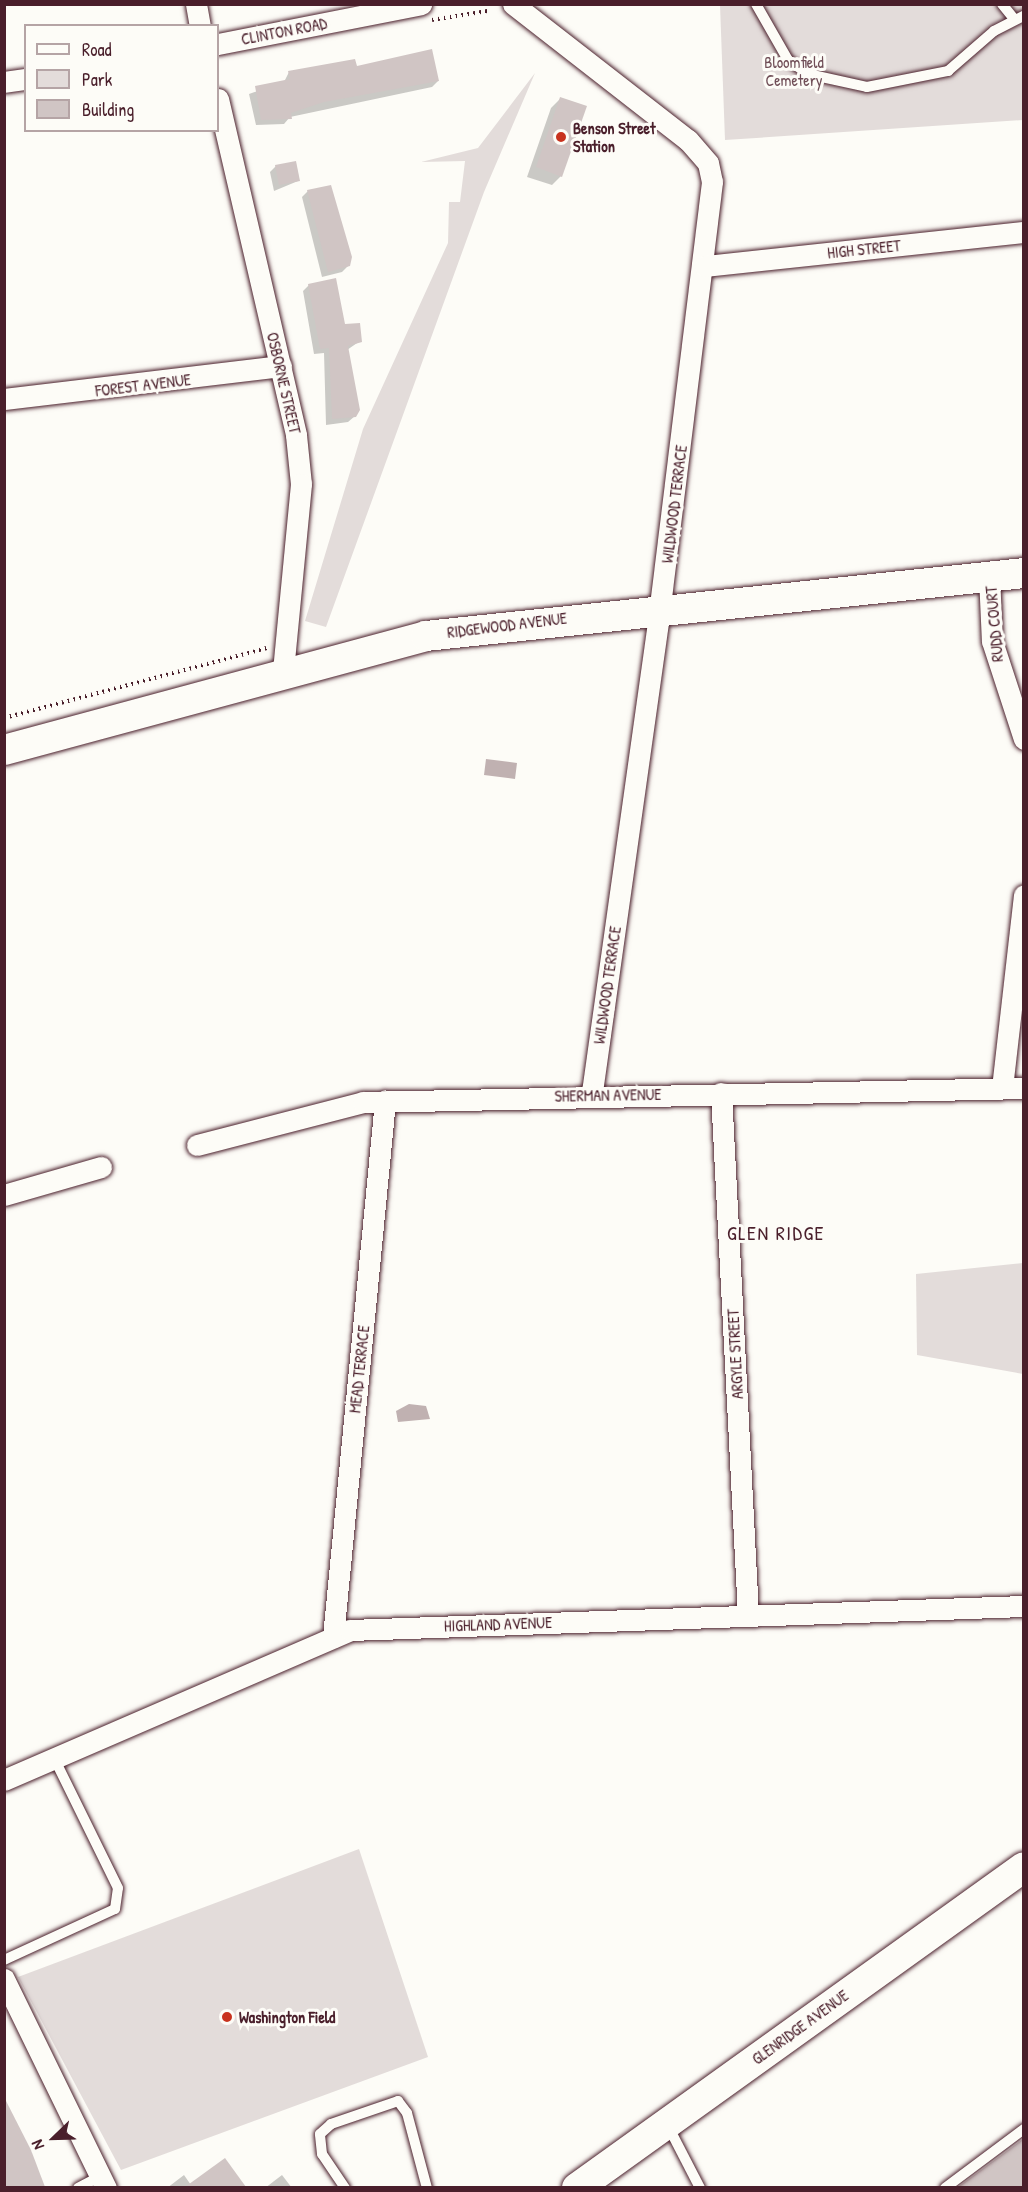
<!DOCTYPE html>
<style>
body{margin:0}
#map{position:relative;width:1028px;height:2192px;overflow:hidden;background:#fdfcf7;font-family:"Patrick Hand",sans-serif}
div>[style]{position:absolute}
.green>*{inset:0;background:#e3dcda}
.water>*{inset:0;background:#c0b1b1}
.shadow>*{inset:0;background:#0003}
.building>*{inset:0;background:#d0c5c4}
.path>*{height:4px;margin-top:-2px;transform-origin:0;background:repeating-linear-gradient(90deg,#4a1f2b 0 1.5px,transparent 0 6px)}
.roads{filter:drop-shadow(0 0 2px #4a1f2b) drop-shadow(0 0 2px #4a1f2b)}
.lane>*{height:10px;margin:-5px;padding:0 5px;transform-origin:5px;border-radius:5px;background:#fdfcf7}
.street>*{height:21px;margin:-10.5px;padding:0 10.5px;transform-origin:10.5px;border-radius:10.5px;background:#fdfcf7}
.secondary>*{height:30px;margin:-15px;padding:0 15px;transform-origin:15px;border-radius:15px;background:#fdfcf7}
.dots>*{width:16px;height:16px;translate:-50% -50%;box-sizing:border-box;border:3px solid #fdfcf7;border-radius:50%}
span{translate:-50% -50%;white-space:nowrap;text-align:center;line-height:1.15;-webkit-text-stroke:6px #fdfcf7;paint-order:stroke}
.street-label{font-size:16px;color:#4a1f2b}
.park-label{font-size:16px;color:#704e57}
.poi-label{font-size:16px;color:#4a1f2b;font-weight:700}
.left{translate:0 -50%;text-align:left}
.quarter-label{font-size:20px;color:#4a1f2b;letter-spacing:1.5px}
.frame{position:absolute;inset:0;border:6px solid #4a1f2b;pointer-events:none}
.legend{position:absolute;left:24px;top:24px;width:195px;height:108px;box-sizing:border-box;background:#fdfcf7;border:2px solid #b5a4a5;margin:0;padding:8px 10px;list-style:none;font-size:18px;color:#4a1f2b}
.legend li{display:flex;align-items:center;gap:12px;height:30px}
.legend b{width:30px;border:2px solid #b5a4a5}
.north{position:absolute;left:24px;top:2108px;width:60px;height:60px;-webkit-text-stroke:4px #fdfcf7;paint-order:stroke;rotate:247deg;font-size:16px;font-weight:700;line-height:24px;text-align:center;color:#4a1f2b}
.north::after{content:'';display:block;margin:auto;width:21px;height:27px;background:#4a1f2b;clip-path:polygon(50% 0,100% 100%,50% 72%,0 100%)}
</style>
<div id="map">
<div class="green">
<div style="clip-path:polygon(720px 5px,1023px 5px,1023px 120px,725px 140px)"></div>
<div style="clip-path:polygon(535px 73px,484px 192px,326px 627px,305px 621px,363px 429px,448px 243px,449px 202px,460px 202px,465px 161px,421px 162px,478px 148px)"></div>
<div style="clip-path:polygon(1023px 1263px,1023px 1374px,917px 1355px,916px 1274px)"></div>
<div style="clip-path:polygon(359px 1849px,428px 2057px,121px 2170px,18px 1977px)"></div>
</div>
<div class="water">
<div style="clip-path:polygon(486px 759px,517px 763px,515px 779px,484px 775px)"></div>
<div style="clip-path:polygon(409px 1404px,426px 1406px,430px 1419px,398px 1422px,396px 1411px)"></div>
</div>
<div class="shadow">
<div style="clip-path:polygon(289px 72px,438px 81px,432px 87px,290px 117px,284px 124px,256px 125px,249px 94px,284px 82px)"></div>
<div style="clip-path:polygon(560px 99px,561px 176px,552px 185px,527px 177px,551px 108px)"></div>
<div style="clip-path:polygon(276px 166px,298px 181px,274px 191px,270px 172px)"></div>
<div style="clip-path:polygon(308px 191px,348px 266px,342px 272px,322px 277px,302px 197px)"></div>
<div style="clip-path:polygon(309px 285px,360px 341px,347px 350px,355px 416px,348px 422px,326px 425px,324px 353px,314px 354px,303px 291px)"></div>
<div style="clip-path:polygon(4px 2104px,45px 2188px,4px 2188px)"></div>
<div style="clip-path:polygon(1024px 2141px,1023px 2188px,962px 2188px,967px 2183px)"></div>
<div style="clip-path:polygon(224px 2160px,245px 2188px,167px 2188px,184px 2175px,191px 2185px)"></div>
<div style="clip-path:polygon(282px 2175px,292px 2188px,265px 2188px)"></div>
</div>
<div class="building">
<div style="clip-path:polygon(432px 49px,439px 81px,324px 102px,291px 113px,292px 119px,261px 120px,255px 86px,290px 79px,288px 71px,355px 59px,357px 66px)"></div>
<div style="clip-path:polygon(560px 97px,587px 106px,562px 177px,536px 167px)"></div>
<div style="clip-path:polygon(296px 161px,300px 181px,279px 185px,275px 165px)"></div>
<div style="clip-path:polygon(331px 185px,352px 257px,350px 266px,328px 272px,307px 190px)"></div>
<div style="clip-path:polygon(336px 278px,345px 324px,360px 323px,362px 342px,348px 346px,360px 410px,356px 417px,332px 419px,329px 348px,320px 349px,308px 284px)"></div>
<div style="clip-path:polygon(4px 2097px,31px 2150px,45px 2187px,4px 2187px)"></div>
<div style="clip-path:polygon(1023px 2139px,1023px 2187px,958px 2187px)"></div>
<div style="clip-path:polygon(225px 2158px,246px 2187px,185px 2187px)"></div>
</div>
<div class="path">
<div style="left:432px;top:20px;width:56px;rotate:-9.3deg"></div>
<div style="left:4px;top:718px;width:273px;rotate:-14.9deg"></div>
</div>
<div class="roads">
<div class="lane">
<div style="left:756px;top:4px;width:64px;rotate:60.3deg"></div>
<div style="left:788px;top:60px;width:24px;rotate:35deg"></div>
<div style="left:808px;top:74px;width:60px;rotate:12.4deg"></div>
<div style="left:867px;top:87px;width:83px;rotate:-11.2deg"></div>
<div style="left:948px;top:71px;width:61px;rotate:-41deg"></div>
<div style="left:994px;top:31px;width:34px;rotate:-27deg"></div>
<div style="left:1002px;top:4px;width:19px;rotate:51deg"></div>
<div style="left:4px;top:1960px;width:122px;rotate:-24.7deg"></div>
<div style="left:115px;top:1909px;width:21px;rotate:-82deg"></div>
<div style="left:118px;top:1888px;width:145px;rotate:-116.2deg"></div>
<div style="left:668px;top:2126px;width:70px;rotate:62.7deg"></div>
<div style="left:78px;top:2188px;width:26px;rotate:-28deg"></div>
<div style="left:345px;top:2188px;width:41px;rotate:-124.1deg"></div>
<div style="left:322px;top:2154px;width:20px;rotate:-96deg"></div>
<div style="left:320px;top:2134px;width:15px;rotate:-42deg"></div>
<div style="left:331px;top:2124px;width:71px;rotate:-18.9deg"></div>
<div style="left:398px;top:2101px;width:15px;rotate:53deg"></div>
<div style="left:407px;top:2113px;width:78px;rotate:75.1deg"></div>
<div style="left:945px;top:2188px;width:99px;rotate:-36.8deg"></div>
</div>
<div class="street">
<div style="left:196px;top:4px;width:22px;rotate:80deg"></div>
<div style="left:513px;top:4px;width:222px;rotate:37.9deg"></div>
<div style="left:688px;top:140px;width:30px;rotate:49deg"></div>
<div style="left:708px;top:163px;width:19px;rotate:78deg"></div>
<div style="left:712px;top:182px;width:429px;rotate:97deg"></div>
<div style="left:660px;top:608px;width:491px;rotate:98deg"></div>
<div style="left:218px;top:44px;width:207px;rotate:-11.1deg"></div>
<div style="left:4px;top:82px;width:22px;rotate:-8deg"></div>
<div style="left:218px;top:99px;width:345px;rotate:76.9deg"></div>
<div style="left:296px;top:435px;width:49px;rotate:84.2deg"></div>
<div style="left:301px;top:484px;width:188px;rotate:95.5deg"></div>
<div style="left:705px;top:266px;width:321px;rotate:-6.1deg"></div>
<div style="left:4px;top:399px;width:279px;rotate:-6.8deg"></div>
<div style="left:989px;top:576px;width:65px;rotate:87.4deg"></div>
<div style="left:992px;top:641px;width:103px;rotate:71.9deg"></div>
<div style="left:1002px;top:1088px;width:194px;rotate:-83.5deg"></div>
<div style="left:721px;top:1093px;width:523px;rotate:87.04deg"></div>
<div style="left:197px;top:1145px;width:171px;rotate:-14.5deg"></div>
<div style="left:363px;top:1102px;width:661px;rotate:-1.21deg"></div>
<div style="left:4px;top:1195px;width:101px;rotate:-16.1deg"></div>
<div style="left:333px;top:1637px;width:539px;rotate:-84.46deg"></div>
<div style="left:4px;top:1780px;width:377px;rotate:-23.4deg"></div>
<div style="left:350px;top:1630px;width:674px;rotate:-2.04deg"></div>
<div style="left:4px;top:1979px;width:233px;rotate:64deg"></div>
</div>
<div class="secondary">
<div style="left:4px;top:750px;width:437px;rotate:-15.1deg"></div>
<div style="left:426px;top:636px;width:601px;rotate:-6.01deg"></div>
<div style="left:577px;top:2188px;width:550px;rotate:-35.68deg"></div>
</div>
</div>
<div class="dots">
<div style="left:561px;top:137px;background:#c8321e"></div>
<div style="left:227px;top:2017px;background:#c8321e"></div>
</div>
<div class="street-label">
<span style="left:284px;top:31px;rotate:-11deg">CLINTON ROAD</span>
<span style="left:864px;top:249px;rotate:-6deg">HIGH STREET</span>
<span style="left:284px;top:383px;rotate:77deg">OSBORNE STREET</span>
<span style="left:143px;top:385px;rotate:-7deg">FOREST AVENUE</span>
<span style="left:674px;top:504px;rotate:-83deg">WILDWOOD TERRACE</span>
<span style="left:994px;top:624px;rotate:-95deg">RUDD COURT</span>
<span style="left:507px;top:625px;rotate:-7deg">RIDGEWOOD AVENUE</span>
<span style="left:607px;top:985px;rotate:-82deg">WILDWOOD TERRACE</span>
<span style="left:608px;top:1095px;rotate:-1deg">SHERMAN AVENUE</span>
<span style="left:735px;top:1354px;rotate:-93deg">ARGYLE STREET</span>
<span style="left:359px;top:1369px;rotate:-84deg">MEAD TERRACE</span>
<span style="left:498px;top:1624px;rotate:-2deg">HIGHLAND AVENUE</span>
<span style="left:800px;top:2027px;rotate:-36deg">GLENRIDGE AVENUE</span>
</div>
<div class="park-label">
<span style="left:794px;top:71px">Bloomfield<br>Cemetery</span>
</div>
<div class="poi-label">
<span class="left" style="left:573px;top:137px">Benson Street<br>Station</span>
<span class="left" style="left:239px;top:2017px">Washington Field</span>
</div>
<div class="quarter-label">
<span style="left:776px;top:1232px">GLEN RIDGE</span>
</div>
<div class="frame"></div>
<ul class="legend">
<li><b style="height:8px;background:#fdfcf7"></b>Road</li>
<li><b style="height:16px;background:#e3dcda"></b>Park</li>
<li><b style="height:16px;background:#d0c5c4"></b>Building</li>
</ul>
<div class="north">N</div>
</div>
